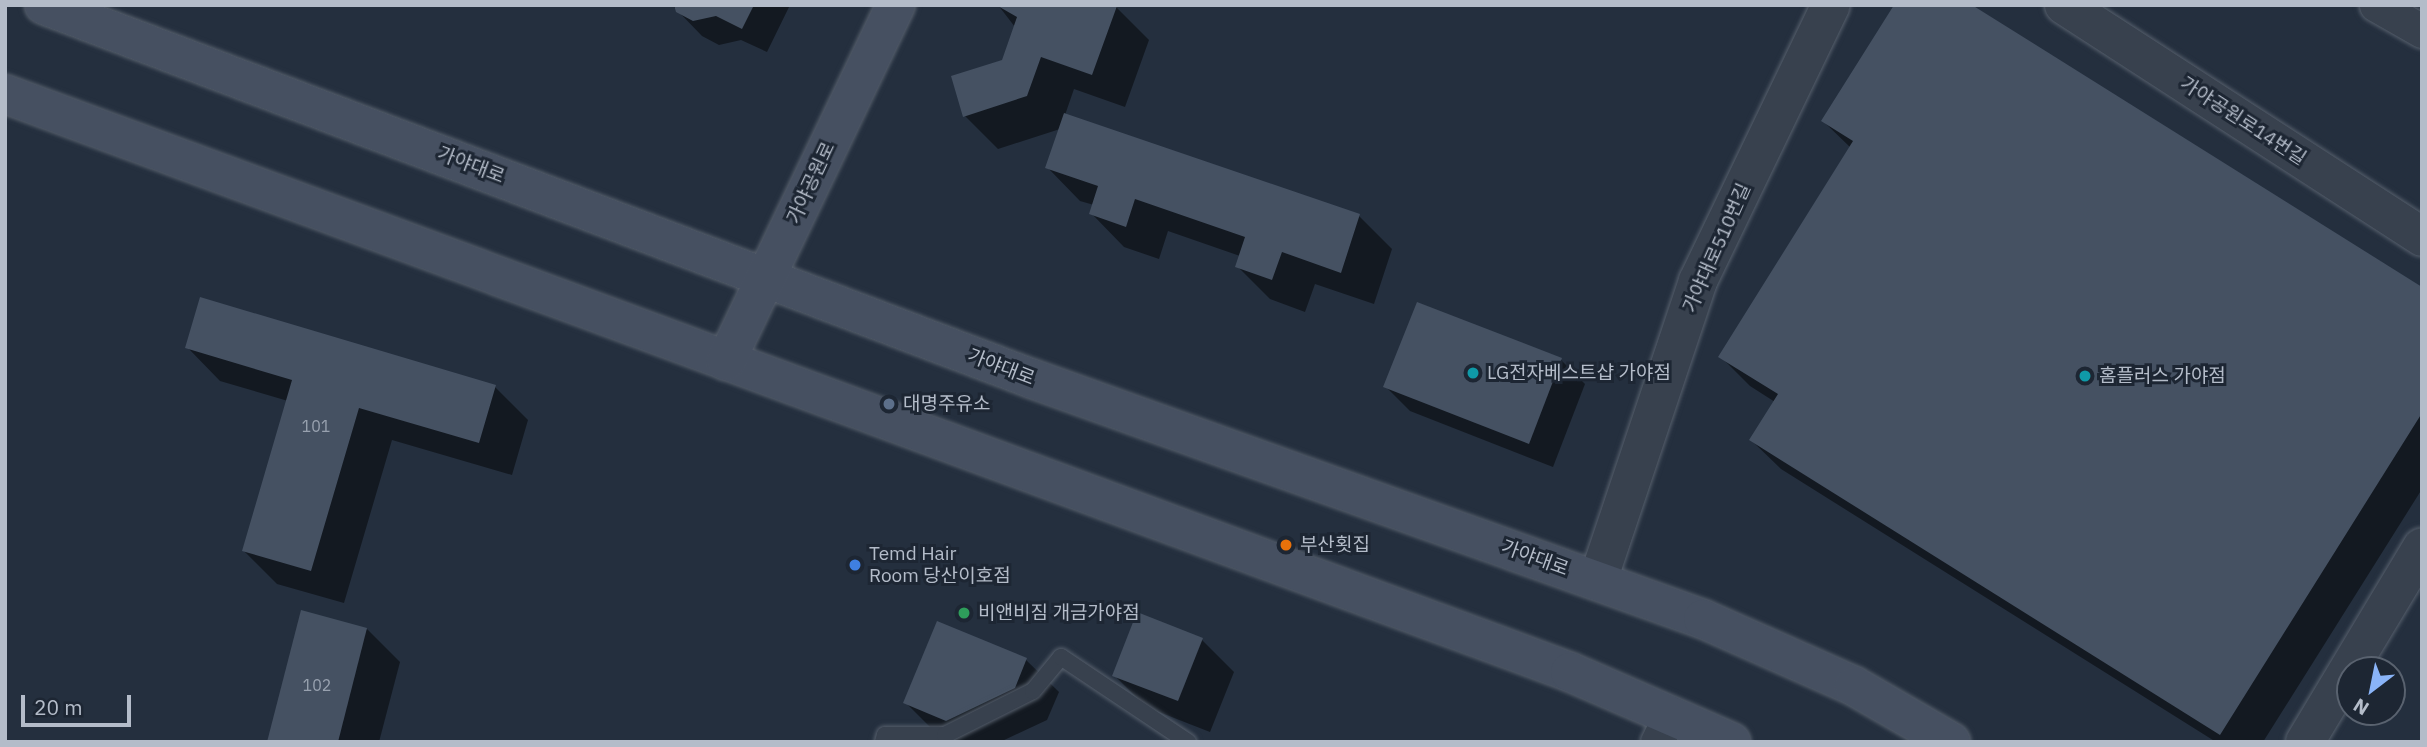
<!DOCTYPE html>
<meta charset="utf-8">
<style>
body{margin:0}
#map{position:relative;width:2427px;height:747px;overflow:hidden;background:#242f3e;font-family:"IBM Plex Sans","Noto Sans KR",sans-serif}
div>[style]{position:absolute}
.shadow>*{inset:0;background:#0007}
.building>*{inset:0;background:#455162}
.roads{filter:drop-shadow(0 0 2px #565f6c) drop-shadow(0 0 2px #565f6c)}
.service>*{height:16px;margin:-8px;padding:0 8px;transform-origin:8px;border-radius:8px;background:#38414e}
.minor>*{height:33px;margin:-16.5px;padding:0 16.5px;transform-origin:16.5px;border-radius:16.5px;background:#38414e}
.tertiary>*{height:38px;margin:-19px;padding:0 19px;transform-origin:19px;border-radius:19px;background:#38414e}
.secondary>*{height:38px;margin:-19px;padding:0 19px;transform-origin:19px;border-radius:19px;background:#465061}
.dots>*{width:19px;height:19px;translate:-50% -50%;box-sizing:border-box;border:4px solid #1d2633;border-radius:50%}
span{translate:-50% -50%;white-space:nowrap;text-align:center;line-height:1.15;-webkit-text-stroke:6px #1d2633;paint-order:stroke}
.number-label{font-size:16px;color:#98a1af}
.number-label span{-webkit-text-stroke-width:0}
.street-label{font-size:19px;color:#b4bcc9}
.poi-label{font-size:19px;color:#b4bcc9}
.left{translate:0 -50%;text-align:left}
.frame{position:absolute;inset:0;border:7px solid #b4bcc9;pointer-events:none}
.north{position:absolute;left:2336px;top:656px;width:70px;height:70px;box-sizing:border-box;background:#1d2633;border:2px solid #59626f;border-radius:50%;rotate:212deg;font-size:19px;font-weight:700;line-height:28px;text-align:center;color:#b4bcc9}
.north::after{content:'';display:block;margin:auto;width:24px;height:32px;background:#8ab4f8;clip-path:polygon(50% 0,100% 100%,50% 72%,0 100%)}
.scale{position:absolute;left:21px;top:695px;width:110px;height:32px;box-sizing:border-box;border:4px solid #b4bcc9;border-top:0;padding-left:9px;font-size:21px;line-height:24px;white-space:nowrap;color:#b4bcc9;-webkit-text-stroke:5px #1d2633;paint-order:stroke}
</style>
<div id="map">
<div class="shadow">
<div style="clip-path:polygon(672px 5px,790px 5px,767px 52px,741px 40px,719px 45px,702px 36px)"></div>
<div style="clip-path:polygon(998px 5px,1116px 7px,1149px 40px,1125px 107px,1074px 89px,1065px 115px,1359px 216px,1392px 249px,1374px 304px,1315px 284px,1305px 312px,1270px 299px,1237px 266px,1240px 256px,1168px 231px,1159px 259px,1124px 247px,1091px 213px,1094px 205px,1080px 201px,1047px 167px,1060px 129px,998px 149px,965px 116px,1003px 62px,1015px 27px)"></div>
<div style="clip-path:polygon(1823px 121px,2422px 289px,2422px 489px,2263px 742px,2216px 742px,1781px 469px,1751px 440px,1775px 402px,1750px 386px,1721px 357px,1851px 148px)"></div>
<div style="clip-path:polygon(187px 347px,495px 387px,528px 420px,512px 475px,392px 440px,344px 603px,277px 584px,244px 551px,288px 401px,220px 381px)"></div>
<div style="clip-path:polygon(1561px 360px,1585px 384px,1553px 467px,1410px 411px,1386px 387px)"></div>
<div style="clip-path:polygon(938px 623px,1026px 660px,1059px 692px,1047px 720px,1000px 742px,955px 742px,937px 734px,905px 702px)"></div>
<div style="clip-path:polygon(367px 629px,400px 662px,379px 742px,269px 742px)"></div>
<div style="clip-path:polygon(1202px 640px,1234px 672px,1210px 732px,1146px 707px,1114px 675px)"></div>
</div>
<div class="building">
<div style="clip-path:polygon(674px 5px,754px 5px,742px 29px,716px 16px,693px 21px,676px 12px)"></div>
<div style="clip-path:polygon(996px 5px,1115px 5px,1117px 6px,1092px 75px,1041px 57px,1027px 96px,963px 117px,951px 76px,1002px 60px,1017px 17px)"></div>
<div style="clip-path:polygon(1894px 5px,1972px 5px,2422px 287px,2422px 413px,2220px 735px,1749px 440px,1778px 394px,1718px 357px,1853px 141px,1821px 121px)"></div>
<div style="clip-path:polygon(1064px 113px,1360px 214px,1341px 273px,1282px 252px,1272px 280px,1235px 267px,1245px 237px,1135px 199px,1126px 227px,1089px 214px,1098px 186px,1045px 168px)"></div>
<div style="clip-path:polygon(200px 297px,496px 385px,479px 443px,359px 408px,311px 571px,242px 551px,292px 380px,185px 348px)"></div>
<div style="clip-path:polygon(1417px 302px,1562px 358px,1529px 444px,1383px 387px)"></div>
<div style="clip-path:polygon(301px 610px,367px 628px,338px 742px,267px 742px)"></div>
<div style="clip-path:polygon(1137px 612px,1203px 638px,1178px 701px,1112px 676px)"></div>
<div style="clip-path:polygon(937px 621px,1027px 658px,1015px 688px,946px 721px,903px 703px)"></div>
</div>
<div class="roads">
<div class="service">
<div style="left:883px;top:742px;width:7px;rotate:-74deg"></div>
<div style="left:885px;top:735px;width:60px"></div>
<div style="left:945px;top:735px;width:98px;rotate:-26.6deg"></div>
<div style="left:1033px;top:691px;width:44px;rotate:-50.5deg"></div>
<div style="left:1061px;top:657px;width:153px;rotate:33.8deg"></div>
</div>
<div class="minor">
<div style="left:2376px;top:5px;width:53px;rotate:29.5deg"></div>
<div style="left:1657px;top:742px;width:32px;rotate:-64deg"></div>
</div>
<div class="tertiary">
<div style="left:2064px;top:5px;width:427px;rotate:32.9deg"></div>
<div style="left:1598px;top:580px;width:315px;rotate:-71.5deg"></div>
<div style="left:1698px;top:281px;width:306px;rotate:-64.3deg"></div>
<div style="left:2305px;top:742px;width:227px;rotate:-59deg"></div>
</div>
<div class="secondary">
<div style="left:44px;top:5px;width:1054px;rotate:20.72deg"></div>
<div style="left:1030px;top:378px;width:715px;rotate:19.7deg"></div>
<div style="left:1703px;top:619px;width:165px;rotate:23.9deg"></div>
<div style="left:1854px;top:686px;width:112px;rotate:30deg"></div>
<div style="left:5px;top:94px;width:1668px;rotate:20.27deg"></div>
<div style="left:1570px;top:672px;width:176px;rotate:23.5deg"></div>
<div style="left:726px;top:361px;width:395px;rotate:-64.5deg"></div>
</div>
</div>
<div class="dots">
<div style="left:1473px;top:373px;background:#0f9aa8"></div>
<div style="left:2085px;top:376px;background:#0f9aa8"></div>
<div style="left:889px;top:404px;background:#5c6f8a"></div>
<div style="left:1286px;top:545px;background:#e8710a"></div>
<div style="left:855px;top:565px;background:#3f7fe0"></div>
<div style="left:964px;top:613px;background:#2e9e5b"></div>
</div>
<div class="number-label">
<span style="left:316px;top:426px">101</span>
<span style="left:317px;top:685px">102</span>
</div>
<div class="street-label">
<span style="left:2243px;top:121px;rotate:33deg">가야공원로14번길</span>
<span style="left:471px;top:165px;rotate:21deg">가야대로</span>
<span style="left:811px;top:183px;rotate:-65deg">가야공원로</span>
<span style="left:1717px;top:248px;rotate:-66deg">가야대로510번길</span>
<span style="left:1001px;top:367px;rotate:21deg">가야대로</span>
<span style="left:1535px;top:558px;rotate:20deg">가야대로</span>
</div>
<div class="poi-label">
<span class="left" style="left:1487px;top:373px">LG전자베스트샵 가야점</span>
<span class="left" style="left:2099px;top:376px">홈플러스 가야점</span>
<span class="left" style="left:903px;top:404px">대명주유소</span>
<span class="left" style="left:1300px;top:545px">부산횟집</span>
<span class="left" style="left:869px;top:565px">Temd Hair<br>Room 당산이호점</span>
<span class="left" style="left:978px;top:613px">비앤비짐 개금가야점</span>
</div>
<div class="frame"></div>
<div class="north">N</div>
<div class="scale">20 m</div>
</div>
